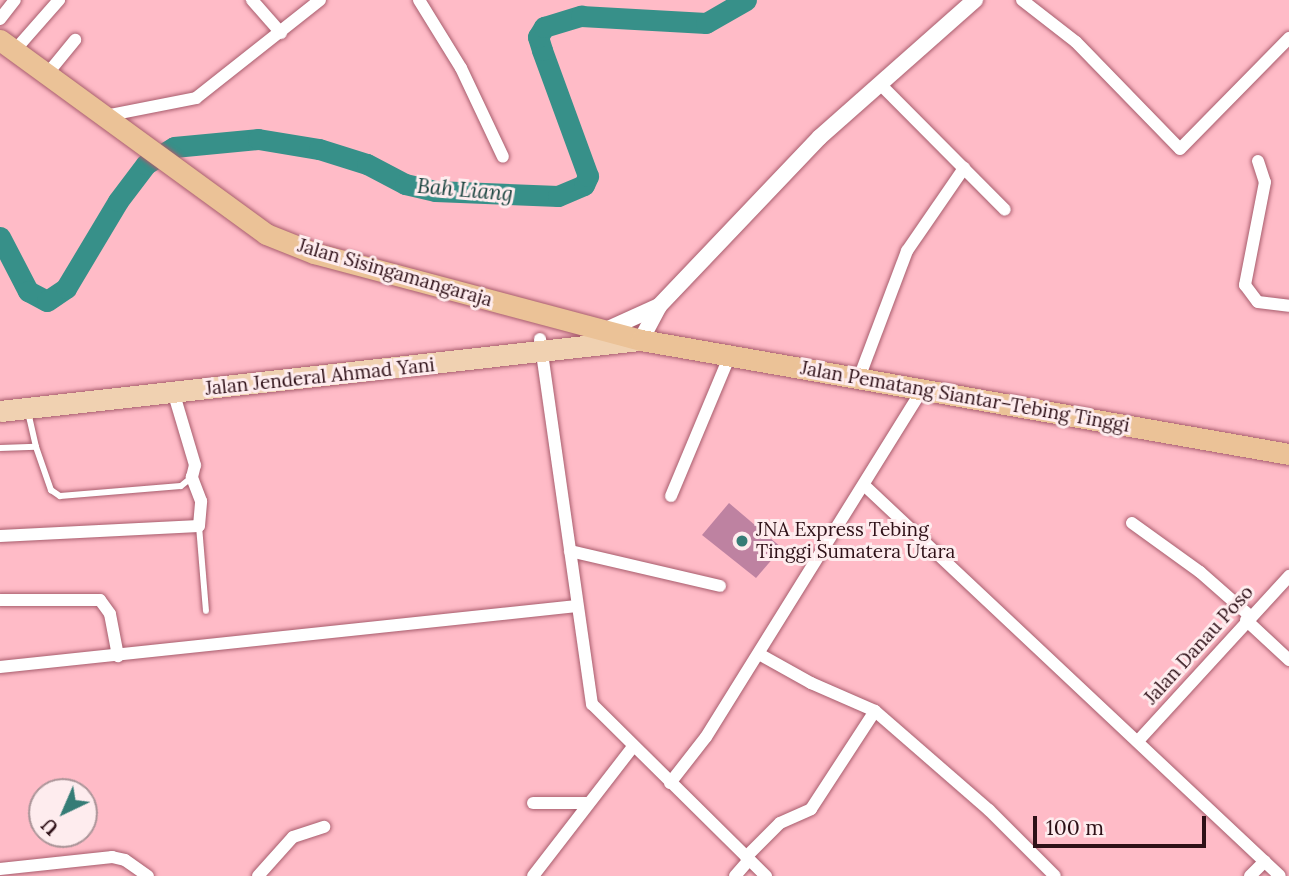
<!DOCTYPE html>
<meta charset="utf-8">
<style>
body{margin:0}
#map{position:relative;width:1289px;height:876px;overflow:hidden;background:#ffbbc7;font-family:Lora,serif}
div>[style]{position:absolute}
.river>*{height:21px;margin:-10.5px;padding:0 10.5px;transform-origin:10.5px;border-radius:10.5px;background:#379089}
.building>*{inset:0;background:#be82a1}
.roads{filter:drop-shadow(0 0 2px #a85d6d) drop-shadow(0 0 2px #a85d6d)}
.service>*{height:6px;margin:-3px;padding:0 3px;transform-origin:3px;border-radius:3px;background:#fff}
.minor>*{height:12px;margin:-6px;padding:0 6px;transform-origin:6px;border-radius:6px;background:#fff}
.tertiary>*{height:16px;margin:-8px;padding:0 8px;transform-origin:8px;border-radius:8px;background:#fff}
.primary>*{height:21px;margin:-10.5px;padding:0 10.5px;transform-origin:10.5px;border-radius:10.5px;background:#f0d1b1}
.trunk>*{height:21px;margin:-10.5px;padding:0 10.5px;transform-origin:10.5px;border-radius:10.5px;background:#ebc297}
.dots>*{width:19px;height:19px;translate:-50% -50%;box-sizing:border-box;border:4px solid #feecee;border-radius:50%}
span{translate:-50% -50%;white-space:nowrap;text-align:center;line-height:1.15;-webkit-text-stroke:6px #feecee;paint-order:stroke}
.street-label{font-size:19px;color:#2e1017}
.poi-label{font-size:19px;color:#2e1017}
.left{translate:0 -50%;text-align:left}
.water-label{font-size:21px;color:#1a433f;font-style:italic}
.north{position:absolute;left:28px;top:778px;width:70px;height:70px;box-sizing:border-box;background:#feecee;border:2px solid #ab9498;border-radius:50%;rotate:224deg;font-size:19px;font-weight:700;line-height:28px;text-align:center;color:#2e1017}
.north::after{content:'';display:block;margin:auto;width:24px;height:32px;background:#357c76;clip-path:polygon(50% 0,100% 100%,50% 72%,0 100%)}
.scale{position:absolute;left:1033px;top:816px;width:173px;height:32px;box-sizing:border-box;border:4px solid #2e1017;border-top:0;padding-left:9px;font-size:21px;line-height:24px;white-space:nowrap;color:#2e1017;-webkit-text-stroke:5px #feecee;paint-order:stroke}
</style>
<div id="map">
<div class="river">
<div style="left:0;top:237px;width:61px;rotate:62.6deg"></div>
<div style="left:28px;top:291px;width:21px;rotate:28deg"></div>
<div style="left:47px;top:301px;width:23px;rotate:-34deg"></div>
<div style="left:66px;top:288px;width:101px;rotate:-59.1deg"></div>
<div style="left:118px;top:201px;width:46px;rotate:-52.9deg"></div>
<div style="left:146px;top:164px;width:33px;rotate:-31deg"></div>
<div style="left:174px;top:147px;width:84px;rotate:-5.4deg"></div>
<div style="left:258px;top:139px;width:62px;rotate:9.3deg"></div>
<div style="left:319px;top:149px;width:50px;rotate:17.4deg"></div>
<div style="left:367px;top:164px;width:43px;rotate:27.8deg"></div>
<div style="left:405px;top:184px;width:31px;rotate:13deg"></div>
<div style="left:435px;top:191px;width:123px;rotate:2.3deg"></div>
<div style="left:558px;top:196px;width:28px;rotate:-23deg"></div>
<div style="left:584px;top:185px;width:10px;rotate:-66deg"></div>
<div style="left:588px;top:176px;width:134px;rotate:-110.1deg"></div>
<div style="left:542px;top:50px;width:14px;rotate:-107deg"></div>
<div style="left:538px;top:37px;width:12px;rotate:-59deg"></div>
<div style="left:544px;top:27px;width:39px;rotate:-17deg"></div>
<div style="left:581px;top:16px;width:125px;rotate:3.2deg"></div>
<div style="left:706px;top:23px;width:46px;rotate:-29.9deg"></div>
</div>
<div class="building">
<div style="clip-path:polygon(729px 503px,782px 548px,756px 578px,702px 535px)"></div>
</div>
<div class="roads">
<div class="service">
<div style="left:28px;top:412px;width:36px;rotate:77deg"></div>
<div style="left:0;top:448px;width:36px;rotate:-2deg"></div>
<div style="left:36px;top:447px;width:46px;rotate:70.8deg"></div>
<div style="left:51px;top:490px;width:11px;rotate:34deg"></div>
<div style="left:60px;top:496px;width:121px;rotate:-4.7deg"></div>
<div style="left:181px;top:486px;width:14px;rotate:-39deg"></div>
<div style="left:199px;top:526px;width:85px;rotate:85.3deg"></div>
</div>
<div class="minor">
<div style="left:252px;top:0;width:44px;rotate:48.7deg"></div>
<div style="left:419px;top:0;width:80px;rotate:58.3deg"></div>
<div style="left:461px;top:68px;width:98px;rotate:64.7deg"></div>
<div style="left:1022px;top:0;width:68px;rotate:37.9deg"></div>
<div style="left:1076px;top:42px;width:149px;rotate:45.8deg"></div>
<div style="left:1180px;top:149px;width:156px;rotate:-45.5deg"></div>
<div style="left:0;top:19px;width:24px;rotate:-52deg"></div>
<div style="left:15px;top:50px;width:67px;rotate:-48.7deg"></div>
<div style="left:48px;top:73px;width:43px;rotate:-50.7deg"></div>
<div style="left:880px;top:84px;width:177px;rotate:45.2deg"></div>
<div style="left:105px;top:116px;width:93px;rotate:-11.2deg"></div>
<div style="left:196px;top:98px;width:158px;rotate:-38.3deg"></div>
<div style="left:1258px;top:161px;width:22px;rotate:72deg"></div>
<div style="left:1265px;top:182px;width:105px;rotate:101deg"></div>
<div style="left:1245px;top:285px;width:21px;rotate:53deg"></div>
<div style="left:1258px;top:302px;width:31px;rotate:7deg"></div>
<div style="left:540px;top:339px;width:369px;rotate:81.9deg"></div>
<div style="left:592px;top:704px;width:245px;rotate:44.7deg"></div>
<div style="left:859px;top:378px;width:136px;rotate:-69.3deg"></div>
<div style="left:907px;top:251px;width:101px;rotate:-55.5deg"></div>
<div style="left:865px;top:486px;width:569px;rotate:43.22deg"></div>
<div style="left:671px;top:496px;width:153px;rotate:-67.3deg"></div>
<div style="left:1132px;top:523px;width:84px;rotate:35.8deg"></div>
<div style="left:1200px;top:572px;width:67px;rotate:41.3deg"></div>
<div style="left:0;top:536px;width:199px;rotate:-2.9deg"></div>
<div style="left:199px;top:526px;width:25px;rotate:-85deg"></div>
<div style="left:201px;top:501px;width:26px;rotate:-111deg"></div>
<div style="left:192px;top:477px;width:12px;rotate:-76deg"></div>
<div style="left:195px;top:465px;width:80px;rotate:-106.6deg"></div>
<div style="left:570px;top:551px;width:154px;rotate:13.1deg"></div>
<div style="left:0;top:600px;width:100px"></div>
<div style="left:100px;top:600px;width:17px;rotate:54deg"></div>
<div style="left:110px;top:614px;width:43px;rotate:79.2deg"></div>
<div style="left:1246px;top:620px;width:59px;rotate:42.9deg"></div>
<div style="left:759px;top:654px;width:60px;rotate:29.1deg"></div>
<div style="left:811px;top:683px;width:70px;rotate:23.6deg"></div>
<div style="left:875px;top:711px;width:151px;rotate:41deg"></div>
<div style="left:989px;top:810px;width:93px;rotate:45deg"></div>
<div style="left:0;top:667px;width:580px;rotate:-6.03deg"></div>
<div style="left:1138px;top:741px;width:224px;rotate:-47.5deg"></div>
<div style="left:670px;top:783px;width:58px;rotate:-52deg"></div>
<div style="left:706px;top:737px;width:410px;rotate:-58.1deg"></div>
<div style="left:533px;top:803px;width:54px"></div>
<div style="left:746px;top:857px;width:48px;rotate:-45deg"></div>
<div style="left:780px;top:823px;width:34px;rotate:-24deg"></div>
<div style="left:811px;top:809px;width:117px;rotate:-56.9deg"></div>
<div style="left:0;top:869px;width:113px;rotate:-6.1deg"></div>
<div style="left:112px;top:857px;width:13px;rotate:13deg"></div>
<div style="left:125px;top:860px;width:28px;rotate:35deg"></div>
<div style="left:258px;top:876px;width:52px;rotate:-48.1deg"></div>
<div style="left:293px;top:837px;width:33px;rotate:-18deg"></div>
<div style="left:533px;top:876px;width:162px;rotate:-52.3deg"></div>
<div style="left:735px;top:876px;width:21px;rotate:-49deg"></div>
<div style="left:1250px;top:876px;width:21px;rotate:-45deg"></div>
</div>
<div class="tertiary">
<div style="left:606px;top:330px;width:58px;rotate:-24.4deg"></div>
<div style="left:659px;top:306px;width:233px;rotate:-46.4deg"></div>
<div style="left:820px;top:137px;width:207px;rotate:-41.5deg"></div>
<div style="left:641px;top:340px;width:38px;rotate:-62deg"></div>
</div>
<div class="primary">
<div style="left:0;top:411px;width:643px;rotate:-6.34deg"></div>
</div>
<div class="trunk">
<div style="left:0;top:40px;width:329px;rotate:36.1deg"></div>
<div style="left:266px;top:234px;width:52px;rotate:21.6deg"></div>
<div style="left:314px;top:253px;width:338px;rotate:14.9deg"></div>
<div style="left:641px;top:340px;width:658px;rotate:9.98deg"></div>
</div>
</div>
<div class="dots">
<div style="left:742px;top:541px;background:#357c76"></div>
</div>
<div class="street-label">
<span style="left:395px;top:273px;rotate:16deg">Jalan Sisingamangaraja</span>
<span style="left:320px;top:377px;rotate:-6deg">Jalan Jenderal Ahmad Yani</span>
<span style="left:965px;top:397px;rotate:10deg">Jalan Pematang Siantar–Tebing Tinggi</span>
<span style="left:1199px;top:645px;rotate:-48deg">Jalan Danau Poso</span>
</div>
<div class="poi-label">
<span class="left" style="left:756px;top:541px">JNA Express Tebing<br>Tinggi Sumatera Utara</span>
</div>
<div class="water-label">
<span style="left:465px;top:190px;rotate:5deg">Bah Liang</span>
</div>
<div class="north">U</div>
<div class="scale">100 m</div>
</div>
